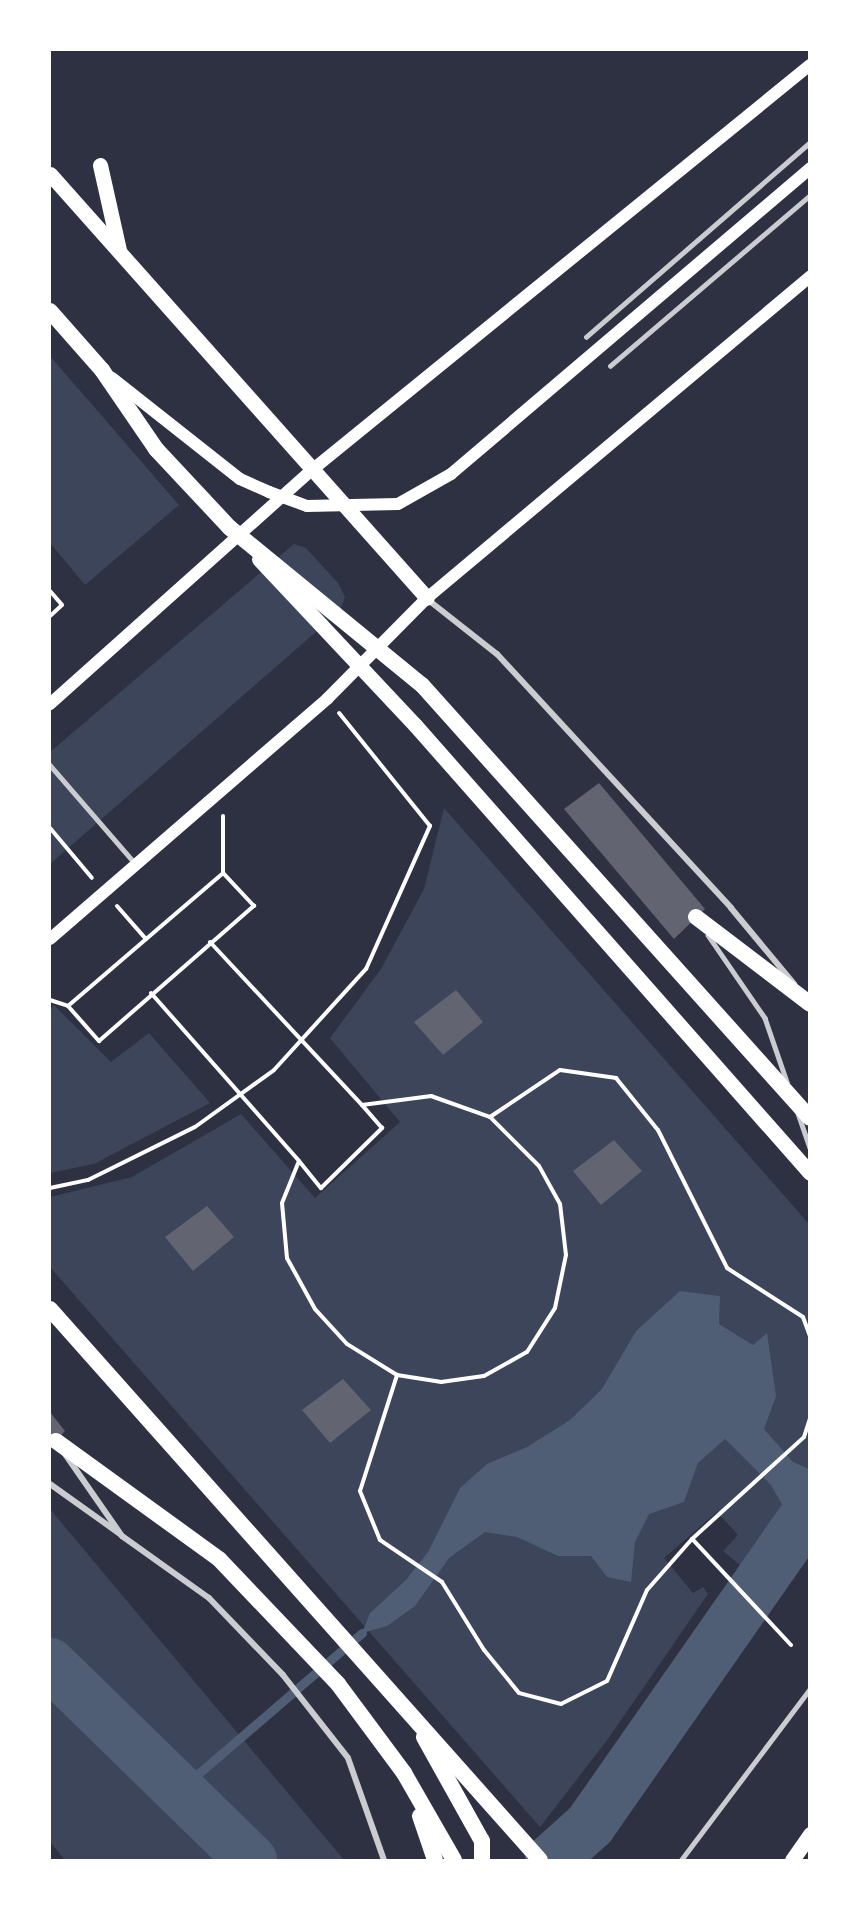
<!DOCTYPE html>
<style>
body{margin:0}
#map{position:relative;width:859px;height:1910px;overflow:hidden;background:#2d3142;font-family:"Asap Condensed",sans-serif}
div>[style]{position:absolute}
.green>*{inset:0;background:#3c4559}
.water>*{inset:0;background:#4f5d75}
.stream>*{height:9px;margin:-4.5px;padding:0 4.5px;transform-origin:4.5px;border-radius:4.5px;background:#4f5d75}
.river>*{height:52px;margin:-26px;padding:0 26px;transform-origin:26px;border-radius:26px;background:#4f5d75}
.building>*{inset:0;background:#626471}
.path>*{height:4px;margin:-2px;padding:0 2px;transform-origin:2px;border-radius:2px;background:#fff}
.service>*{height:4.5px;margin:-2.25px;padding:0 2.25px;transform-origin:2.25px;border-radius:2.25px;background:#caccd0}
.minor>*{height:6px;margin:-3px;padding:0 3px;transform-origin:3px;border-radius:3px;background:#caccd0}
.secondary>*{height:12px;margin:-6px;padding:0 6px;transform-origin:6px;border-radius:6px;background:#fff}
.primary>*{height:15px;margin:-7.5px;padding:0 7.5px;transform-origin:7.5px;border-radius:7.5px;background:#fff}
.trunk>*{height:16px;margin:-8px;padding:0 8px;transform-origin:8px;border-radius:8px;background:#fff}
span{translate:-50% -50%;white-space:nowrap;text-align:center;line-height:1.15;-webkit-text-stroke:6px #fff;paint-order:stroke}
.frame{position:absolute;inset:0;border:51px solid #fff;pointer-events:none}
</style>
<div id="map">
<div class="green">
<div style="clip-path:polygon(50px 356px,179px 505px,85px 585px,50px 543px)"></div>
<div style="clip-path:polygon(294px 544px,306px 548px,338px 583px,345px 597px,340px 611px,50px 864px,50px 752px)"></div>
<div style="clip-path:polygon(444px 808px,809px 1224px,809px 1474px,742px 1567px,723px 1551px,738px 1535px,717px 1512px,664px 1558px,693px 1593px,703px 1587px,708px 1594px,608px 1739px,540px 1827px,50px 1267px,50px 1197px,132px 1177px,241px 1114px,315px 1198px,400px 1122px,330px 1038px,381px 969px,424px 889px)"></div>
<div style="clip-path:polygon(54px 1005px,111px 1062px,149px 1033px,210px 1103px,94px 1164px,50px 1173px,50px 1009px)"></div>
<div style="clip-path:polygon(50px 1509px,344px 1860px,65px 1860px,50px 1842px)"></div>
</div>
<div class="water">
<div style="clip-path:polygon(680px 1291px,720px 1296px,719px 1324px,753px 1345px,767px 1333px,776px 1396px,764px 1429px,793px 1462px,809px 1469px,809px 1510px,787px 1542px,788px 1515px,771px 1485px,725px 1439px,698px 1463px,684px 1502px,649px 1514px,635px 1542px,631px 1582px,607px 1577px,591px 1556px,558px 1556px,517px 1537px,485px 1532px,449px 1558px,415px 1606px,387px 1626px,362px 1633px,370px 1613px,406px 1580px,428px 1552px,460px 1488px,487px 1464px,527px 1447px,570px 1420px,602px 1389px,636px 1331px)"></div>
</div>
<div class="stream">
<div style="left:177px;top:1792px;width:244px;rotate:-40.7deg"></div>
</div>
<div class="river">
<div style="left:50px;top:1664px;width:281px;rotate:44.3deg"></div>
<div style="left:551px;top:1860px;width:52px;rotate:-41.9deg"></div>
<div style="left:590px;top:1825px;width:384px;rotate:-55.1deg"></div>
</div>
<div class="building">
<div style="clip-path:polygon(599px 783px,705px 909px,674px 939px,564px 809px)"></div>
<div style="clip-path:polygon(456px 990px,483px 1022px,443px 1055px,414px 1022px)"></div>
<div style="clip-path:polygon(614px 1140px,642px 1171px,601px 1205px,573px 1171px)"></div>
<div style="clip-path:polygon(207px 1206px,234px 1237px,193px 1271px,165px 1237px)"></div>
<div style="clip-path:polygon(343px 1379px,371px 1410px,330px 1443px,302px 1410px)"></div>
<div style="clip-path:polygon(50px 1412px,65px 1431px,50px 1447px)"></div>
</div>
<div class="path">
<div style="left:50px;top:591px;width:18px;rotate:49deg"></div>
<div style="left:62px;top:605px;width:16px;rotate:137deg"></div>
<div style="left:50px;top:828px;width:65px;rotate:50deg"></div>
<div style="left:117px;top:906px;width:44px;rotate:48.7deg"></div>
<div style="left:210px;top:942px;width:223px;rotate:47deg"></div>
<div style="left:151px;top:993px;width:224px;rotate:48.6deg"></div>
<div style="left:50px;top:1000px;width:19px;rotate:18deg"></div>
<div style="left:68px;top:1006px;width:47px;rotate:48.5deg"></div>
<div style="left:99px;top:1041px;width:206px;rotate:-41.1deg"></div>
<div style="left:254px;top:906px;width:45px;rotate:-133.2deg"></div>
<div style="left:223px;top:873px;width:57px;rotate:-90deg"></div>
<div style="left:68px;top:1006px;width:204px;rotate:-40.6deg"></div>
<div style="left:50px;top:1188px;width:39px;rotate:-12deg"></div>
<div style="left:88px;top:1180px;width:119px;rotate:-26.4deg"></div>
<div style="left:195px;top:1127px;width:97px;rotate:-35.8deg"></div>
<div style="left:274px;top:1070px;width:137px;rotate:-47.7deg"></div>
<div style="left:366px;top:969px;width:157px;rotate:-65.9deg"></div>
<div style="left:430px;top:826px;width:145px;rotate:-128.8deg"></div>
<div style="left:397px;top:1375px;width:45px;rotate:9deg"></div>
<div style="left:441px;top:1382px;width:43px;rotate:-7.9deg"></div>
<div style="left:484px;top:1376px;width:49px;rotate:-29.2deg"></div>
<div style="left:527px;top:1352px;width:52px;rotate:-57.5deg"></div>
<div style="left:555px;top:1308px;width:54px;rotate:-78.3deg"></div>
<div style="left:566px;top:1255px;width:51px;rotate:-96.7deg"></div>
<div style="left:560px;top:1204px;width:43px;rotate:-118.9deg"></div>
<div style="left:539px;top:1166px;width:69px;rotate:-135deg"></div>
<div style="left:692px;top:1539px;width:68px;rotate:131.4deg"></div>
<div style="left:647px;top:1590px;width:99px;rotate:113.7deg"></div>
<div style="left:607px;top:1681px;width:51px;rotate:153.4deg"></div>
<div style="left:561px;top:1704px;width:43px;rotate:-165.3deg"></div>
<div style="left:519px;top:1693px;width:55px;rotate:-129.1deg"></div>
<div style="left:484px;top:1650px;width:80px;rotate:-121.7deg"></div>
<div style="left:442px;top:1582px;width:75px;rotate:-145.9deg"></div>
<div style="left:380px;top:1540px;width:53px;rotate:-112.2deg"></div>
<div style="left:360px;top:1491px;width:122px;rotate:-72.3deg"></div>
<div style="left:397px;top:1375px;width:59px;rotate:-148.2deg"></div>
<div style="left:347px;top:1344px;width:47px;rotate:-132.4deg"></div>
<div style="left:315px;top:1309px;width:58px;rotate:-118.8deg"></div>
<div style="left:287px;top:1258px;width:55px;rotate:-95.2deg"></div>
<div style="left:282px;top:1203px;width:45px;rotate:-68deg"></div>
<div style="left:299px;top:1161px;width:35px;rotate:51deg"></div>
<div style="left:321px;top:1188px;width:86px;rotate:-44.5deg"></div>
<div style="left:382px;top:1128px;width:30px;rotate:-131deg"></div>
<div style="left:362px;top:1105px;width:70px;rotate:-7.4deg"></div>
<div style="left:431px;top:1096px;width:63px;rotate:19.6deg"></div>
<div style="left:490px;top:1117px;width:84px;rotate:-33.9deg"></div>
<div style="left:560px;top:1070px;width:57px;rotate:8.1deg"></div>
<div style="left:616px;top:1078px;width:67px;rotate:51.1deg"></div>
<div style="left:658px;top:1130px;width:154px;rotate:63.4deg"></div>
<div style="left:727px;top:1268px;width:90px;rotate:32.8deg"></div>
<div style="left:803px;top:1317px;width:20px;rotate:70deg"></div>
<div style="left:791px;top:1645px;width:145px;rotate:-133deg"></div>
<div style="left:692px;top:1539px;width:151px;rotate:-42.3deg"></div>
<div style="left:804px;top:1437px;width:20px;rotate:-72deg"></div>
</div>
<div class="service">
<div style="left:586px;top:337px;width:297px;rotate:-41deg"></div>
<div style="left:610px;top:366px;width:263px;rotate:-40.5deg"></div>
<div style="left:50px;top:765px;width:128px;rotate:49.1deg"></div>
<div style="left:708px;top:935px;width:101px;rotate:55.5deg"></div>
<div style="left:765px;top:1018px;width:68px;rotate:71deg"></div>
<div style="left:798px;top:1113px;width:36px;rotate:71deg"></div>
<div style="left:681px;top:1860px;width:214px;rotate:-53deg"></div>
</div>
<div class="minor">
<div style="left:427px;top:599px;width:89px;rotate:38.2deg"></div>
<div style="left:497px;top:654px;width:345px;rotate:47.3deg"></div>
<div style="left:731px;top:908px;width:99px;rotate:50.3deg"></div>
<div style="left:65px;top:1454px;width:100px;rotate:55.2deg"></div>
<div style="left:122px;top:1536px;width:107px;rotate:35.5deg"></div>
<div style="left:209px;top:1598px;width:107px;rotate:46.1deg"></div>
<div style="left:283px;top:1675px;width:105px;rotate:51.9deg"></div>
<div style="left:348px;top:1758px;width:108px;rotate:70.6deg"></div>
<div style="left:50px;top:1484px;width:86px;rotate:35.5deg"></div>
</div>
<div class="secondary">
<div style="left:112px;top:378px;width:163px;rotate:38.3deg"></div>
<div style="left:240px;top:479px;width:32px;rotate:24deg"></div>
<div style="left:269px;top:492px;width:40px;rotate:20.2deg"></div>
<div style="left:307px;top:506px;width:91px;rotate:-1.3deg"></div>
<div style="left:398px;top:504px;width:61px;rotate:-29.5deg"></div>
<div style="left:451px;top:474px;width:472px;rotate:-40.4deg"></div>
<div style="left:50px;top:704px;width:351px;rotate:-41.8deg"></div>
<div style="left:312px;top:470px;width:642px;rotate:-39.12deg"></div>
<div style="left:50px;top:939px;width:367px;rotate:-40.9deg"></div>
<div style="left:327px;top:699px;width:142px;rotate:-45.3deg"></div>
<div style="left:427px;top:598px;width:500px;rotate:-40deg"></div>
</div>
<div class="primary">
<div style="left:100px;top:165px;width:87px;rotate:77.4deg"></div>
<div style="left:50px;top:174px;width:567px;rotate:48.36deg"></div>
<div style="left:259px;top:559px;width:228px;rotate:46.8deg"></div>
<div style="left:415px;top:725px;width:597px;rotate:48.6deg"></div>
<div style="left:792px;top:1860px;width:32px;rotate:-55deg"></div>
</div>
<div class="trunk">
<div style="left:50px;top:311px;width:79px;rotate:48.6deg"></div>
<div style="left:102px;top:370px;width:96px;rotate:55.6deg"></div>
<div style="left:156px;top:449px;width:108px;rotate:46.9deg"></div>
<div style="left:230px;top:528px;width:248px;rotate:39.3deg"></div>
<div style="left:422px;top:685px;width:581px;rotate:48.14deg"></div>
<div style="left:696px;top:917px;width:143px;rotate:37.3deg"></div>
<div style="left:50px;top:1309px;width:737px;rotate:48.35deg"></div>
<div style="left:56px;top:1441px;width:201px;rotate:35.9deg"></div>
<div style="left:219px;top:1559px;width:173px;rotate:46.4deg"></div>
<div style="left:338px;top:1684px;width:111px;rotate:53.4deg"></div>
<div style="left:404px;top:1773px;width:100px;rotate:60.1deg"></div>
<div style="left:424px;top:1737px;width:119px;rotate:60.9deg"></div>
<div style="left:482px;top:1841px;width:19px;rotate:90deg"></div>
<div style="left:420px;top:1816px;width:46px;rotate:71.2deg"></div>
</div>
<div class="frame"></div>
</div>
